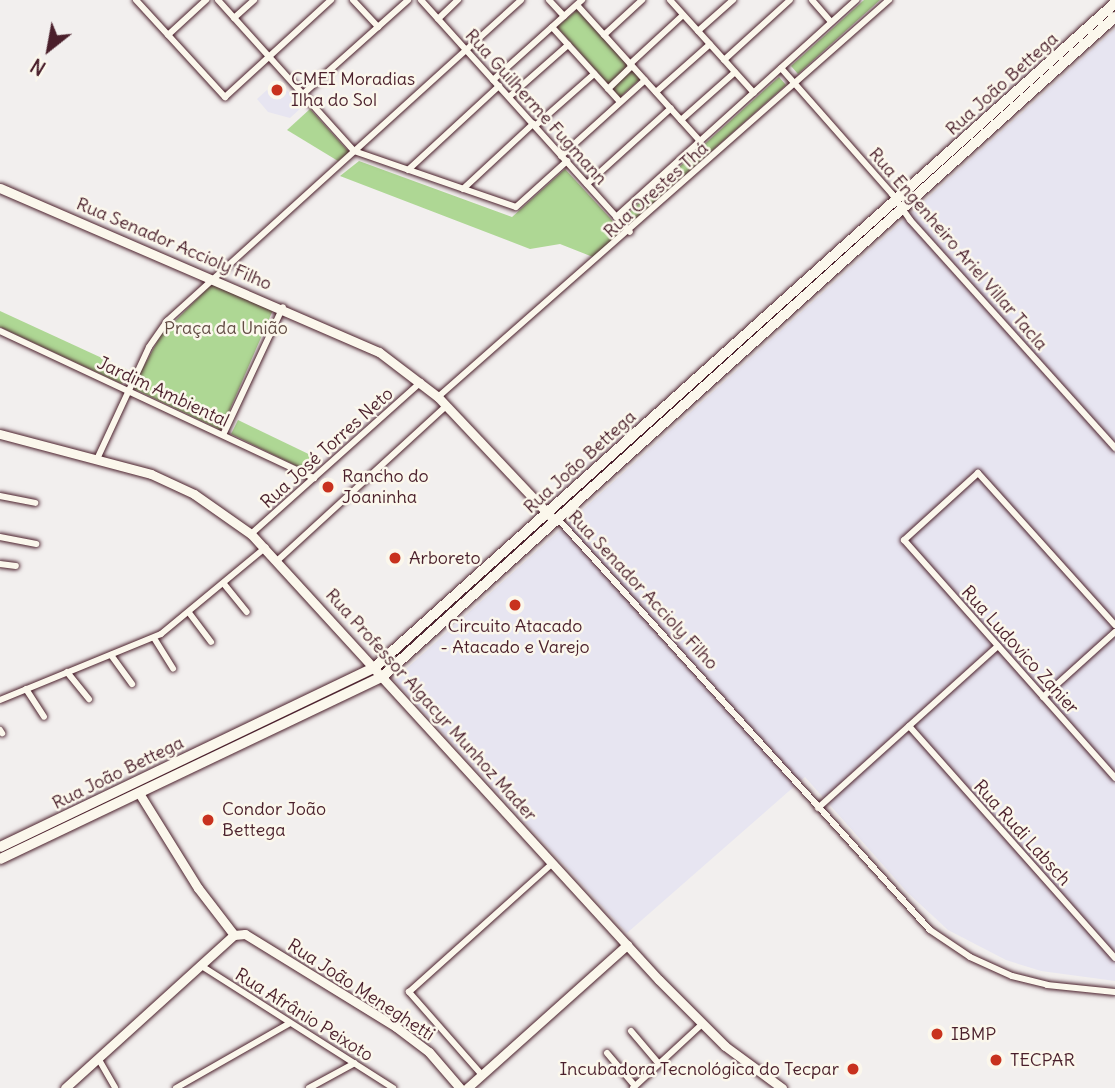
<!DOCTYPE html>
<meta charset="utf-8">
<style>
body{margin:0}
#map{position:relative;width:1115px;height:1088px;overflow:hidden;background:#f2efee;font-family:Delius,sans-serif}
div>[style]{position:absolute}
.built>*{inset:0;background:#e7e5f1}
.green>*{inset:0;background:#aed794}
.roads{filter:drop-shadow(0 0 2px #4a1f2b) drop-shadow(0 0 2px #4a1f2b)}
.street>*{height:6px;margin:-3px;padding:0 3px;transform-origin:3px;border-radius:3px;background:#fbf7ec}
.secondary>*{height:9px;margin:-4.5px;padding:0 4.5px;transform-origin:4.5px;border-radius:4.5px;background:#fbf7ec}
.primary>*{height:10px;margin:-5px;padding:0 5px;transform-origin:5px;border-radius:5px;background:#fbf7ec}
.dots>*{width:19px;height:19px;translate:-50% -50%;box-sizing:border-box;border:4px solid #fbf7ec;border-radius:50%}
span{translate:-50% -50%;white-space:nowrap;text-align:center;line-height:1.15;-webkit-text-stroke:5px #fbf7ec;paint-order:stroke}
.poi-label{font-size:18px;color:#4a1f2b}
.left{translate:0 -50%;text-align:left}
.right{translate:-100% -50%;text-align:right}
.street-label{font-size:18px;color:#4a1f2b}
.park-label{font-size:18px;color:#634d45}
.north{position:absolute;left:14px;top:14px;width:70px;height:70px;-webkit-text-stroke:5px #fbf7ec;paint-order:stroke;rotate:211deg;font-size:19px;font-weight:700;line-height:28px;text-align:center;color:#4a1f2b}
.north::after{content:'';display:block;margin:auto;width:24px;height:32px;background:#4a1f2b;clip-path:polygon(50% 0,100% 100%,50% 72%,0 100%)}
</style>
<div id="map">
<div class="built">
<div style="clip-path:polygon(1115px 29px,1115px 981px,1041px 971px,1006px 960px,948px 930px,907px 892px,805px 777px,627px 933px,394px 680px)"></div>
<div style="clip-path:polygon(278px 80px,302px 107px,290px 118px,268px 112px,257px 99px)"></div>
</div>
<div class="green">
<div style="clip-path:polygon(864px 0,880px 0,798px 74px,791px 66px)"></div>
<div style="clip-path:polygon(577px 10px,640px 79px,620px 97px,557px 27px)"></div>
<div style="clip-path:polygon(779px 77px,786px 85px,632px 222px,626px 215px)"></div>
<div style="clip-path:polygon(310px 109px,349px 152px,338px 161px,287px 130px)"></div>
<div style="clip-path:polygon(359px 161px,512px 217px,565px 169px,622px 231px,593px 257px,560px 244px,530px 249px,340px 176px)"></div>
<div style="clip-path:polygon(212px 284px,273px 310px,221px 430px,132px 388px,161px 335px)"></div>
<div style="clip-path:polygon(0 311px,128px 370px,122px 384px,0 327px)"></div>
<div style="clip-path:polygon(238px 420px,321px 460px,309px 472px,231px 434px)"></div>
</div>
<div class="roads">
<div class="street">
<div style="left:136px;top:0;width:132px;rotate:47.5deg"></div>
<div style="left:225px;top:97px;width:144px;rotate:-42.5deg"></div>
<div style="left:218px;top:0;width:203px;rotate:48deg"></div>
<div style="left:354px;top:151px;width:171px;rotate:19.1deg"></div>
<div style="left:516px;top:207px;width:69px;rotate:-42deg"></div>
<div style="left:353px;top:0;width:37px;rotate:47deg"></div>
<div style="left:421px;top:0;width:312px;rotate:48deg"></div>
<div style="left:549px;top:0;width:22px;rotate:47deg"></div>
<div style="left:670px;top:0;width:125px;rotate:47.9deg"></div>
<div style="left:812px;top:0;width:29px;rotate:49deg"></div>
<div style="left:577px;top:5px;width:183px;rotate:47.9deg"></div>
<div style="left:234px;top:18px;width:27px;rotate:-42deg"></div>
<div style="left:438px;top:19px;width:28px;rotate:-44deg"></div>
<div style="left:552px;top:27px;width:101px;rotate:47.8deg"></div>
<div style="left:698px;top:31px;width:47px;rotate:-41.5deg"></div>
<div style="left:168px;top:35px;width:52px;rotate:-42.6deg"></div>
<div style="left:604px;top:35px;width:52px;rotate:-42.6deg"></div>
<div style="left:724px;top:60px;width:89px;rotate:-42.3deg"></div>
<div style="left:630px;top:64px;width:72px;rotate:-42.8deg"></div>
<div style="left:781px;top:68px;width:168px;rotate:48.6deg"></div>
<div style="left:892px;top:194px;width:32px;rotate:55deg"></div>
<div style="left:910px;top:220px;width:307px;rotate:48deg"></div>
<div style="left:493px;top:80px;width:120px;rotate:-42deg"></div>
<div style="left:608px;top:89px;width:33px;rotate:-44deg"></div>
<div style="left:656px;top:92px;width:72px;rotate:-41.6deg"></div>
<div style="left:303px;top:94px;width:141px;rotate:-41.8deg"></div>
<div style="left:509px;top:97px;width:79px;rotate:-41.4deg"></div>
<div style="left:681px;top:120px;width:72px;rotate:-41.6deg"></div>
<div style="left:535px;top:126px;width:79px;rotate:-41.4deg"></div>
<div style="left:561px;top:156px;width:113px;rotate:-42.1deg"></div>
<div style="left:408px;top:170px;width:124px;rotate:-42.7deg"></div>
<div style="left:587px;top:184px;width:113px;rotate:-42.1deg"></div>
<div style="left:463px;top:189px;width:96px;rotate:-42.9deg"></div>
<div style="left:616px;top:217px;width:324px;rotate:-42.1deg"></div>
<div style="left:0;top:331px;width:347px;rotate:25.1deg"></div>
<div style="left:438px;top:397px;width:601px;rotate:-41.36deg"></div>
<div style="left:223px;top:435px;width:141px;rotate:-64.9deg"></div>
<div style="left:98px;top:457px;width:121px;rotate:-65.1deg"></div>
<div style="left:149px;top:347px;width:32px;rotate:-55deg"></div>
<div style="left:167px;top:321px;width:478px;rotate:-42.2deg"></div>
<div style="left:0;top:496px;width:36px;rotate:11deg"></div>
<div style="left:558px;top:519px;width:554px;rotate:47.85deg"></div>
<div style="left:930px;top:930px;width:48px;rotate:34deg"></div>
<div style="left:970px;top:957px;width:46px;rotate:24.3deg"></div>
<div style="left:1012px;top:976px;width:36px;rotate:14deg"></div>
<div style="left:1047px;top:985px;width:68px;rotate:5.9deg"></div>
<div style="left:251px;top:534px;width:228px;rotate:-41.8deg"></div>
<div style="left:0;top:537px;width:37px;rotate:11deg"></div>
<div style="left:278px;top:560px;width:228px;rotate:-42.5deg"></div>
<div style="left:0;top:564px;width:16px;rotate:7deg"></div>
<div style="left:224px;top:584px;width:36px;rotate:51deg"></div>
<div style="left:190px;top:614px;width:35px;rotate:53deg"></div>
<div style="left:1115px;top:625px;width:205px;rotate:-132deg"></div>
<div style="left:978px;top:473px;width:100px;rotate:137.8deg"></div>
<div style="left:904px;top:540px;width:318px;rotate:48.4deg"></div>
<div style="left:154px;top:638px;width:36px;rotate:58deg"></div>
<div style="left:111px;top:655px;width:36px;rotate:54deg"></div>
<div style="left:67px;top:672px;width:35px;rotate:51deg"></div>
<div style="left:26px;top:689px;width:33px;rotate:57deg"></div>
<div style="left:1043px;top:697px;width:97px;rotate:-42.1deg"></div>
<div style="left:0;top:700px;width:174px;rotate:-22.3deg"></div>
<div style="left:161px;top:634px;width:136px;rotate:-39.6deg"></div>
<div style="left:909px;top:726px;width:310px;rotate:48.4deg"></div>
<div style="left:0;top:730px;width:4px;rotate:56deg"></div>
<div style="left:818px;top:808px;width:242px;rotate:-42deg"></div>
<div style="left:200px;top:965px;width:229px;rotate:32.5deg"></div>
<div style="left:631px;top:1031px;width:43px;rotate:49.7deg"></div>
<div style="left:607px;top:1053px;width:43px;rotate:49.7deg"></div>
<div style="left:98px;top:1058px;width:34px;rotate:60deg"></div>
<div style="left:482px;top:1075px;width:111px;rotate:-131.3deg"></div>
<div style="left:409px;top:992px;width:193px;rotate:-41.9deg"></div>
<div style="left:176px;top:1088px;width:131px;rotate:-29.7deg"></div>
<div style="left:309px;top:1088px;width:52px;rotate:-28.5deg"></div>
<div style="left:633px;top:1088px;width:94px;rotate:-42.8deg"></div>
</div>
<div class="secondary">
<div style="left:0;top:188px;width:413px;rotate:23.4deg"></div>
<div style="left:379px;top:352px;width:74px;rotate:37.3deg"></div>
<div style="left:438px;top:397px;width:165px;rotate:46.7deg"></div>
<div style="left:0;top:434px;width:156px;rotate:14.8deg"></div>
<div style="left:151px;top:474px;width:47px;rotate:24.9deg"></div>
<div style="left:194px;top:494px;width:70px;rotate:35.1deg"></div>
<div style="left:251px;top:534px;width:604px;rotate:47.55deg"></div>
<div style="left:659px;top:980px;width:93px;rotate:45deg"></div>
<div style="left:725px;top:1046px;width:71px;rotate:36.4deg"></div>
<div style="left:139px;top:793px;width:112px;rotate:58.2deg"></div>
<div style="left:198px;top:888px;width:59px;rotate:52.5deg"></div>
<div style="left:234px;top:935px;width:11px;rotate:-5deg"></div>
<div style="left:245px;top:934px;width:177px;rotate:31.6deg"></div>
<div style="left:396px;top:1027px;width:41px;rotate:37.1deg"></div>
<div style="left:429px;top:1052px;width:48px;rotate:49.3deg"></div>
<div style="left:65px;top:1088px;width:228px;rotate:-42.2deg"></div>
<div style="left:467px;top:1088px;width:215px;rotate:-41.8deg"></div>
</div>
<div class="primary">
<div style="left:0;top:847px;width:416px;rotate:-25.6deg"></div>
<div style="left:375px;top:667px;width:994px;rotate:-41.9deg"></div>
<div style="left:0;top:859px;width:424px;rotate:-25.5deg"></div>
<div style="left:383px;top:676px;width:985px;rotate:-42deg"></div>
</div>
</div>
<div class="dots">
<div style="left:277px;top:90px;background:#c8321e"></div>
<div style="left:328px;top:487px;background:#c8321e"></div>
<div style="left:395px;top:558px;background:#c8321e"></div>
<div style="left:515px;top:605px;background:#c8321e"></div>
<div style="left:208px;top:820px;background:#c8321e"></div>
<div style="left:937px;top:1034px;background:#c8321e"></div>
<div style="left:996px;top:1060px;background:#c8321e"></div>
<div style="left:853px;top:1069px;background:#c8321e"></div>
</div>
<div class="poi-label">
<span class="left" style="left:291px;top:90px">CMEI Moradias<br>Ilha do Sol</span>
<span class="left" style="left:342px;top:487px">Rancho do<br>Joaninha</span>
<span class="left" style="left:409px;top:558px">Arboreto</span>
<span style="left:515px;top:637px">Circuito Atacado<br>- Atacado e Varejo</span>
<span class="left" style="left:222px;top:820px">Condor João<br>Bettega</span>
<span class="left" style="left:951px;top:1034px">IBMP</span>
<span class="left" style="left:1010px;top:1060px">TECPAR</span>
<span class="right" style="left:839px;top:1069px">Incubadora Tecnológica do Tecpar</span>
</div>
<div class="street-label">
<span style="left:1002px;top:84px;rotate:-42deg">Rua João Bettega</span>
<span style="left:536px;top:107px;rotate:48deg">Rua Guilherme Fugmann</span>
<span style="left:656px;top:190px;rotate:-42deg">Rua Orestes Thá</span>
<span style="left:174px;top:244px;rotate:23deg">Rua Senador Accioly Filho</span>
<span style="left:958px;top:249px;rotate:49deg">Rua Engenheiro Ariel Villar Tacla</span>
<span style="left:163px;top:392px;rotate:25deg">Jardim Ambiental</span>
<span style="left:327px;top:448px;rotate:-42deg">Rua José Torres Neto</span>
<span style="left:580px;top:462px;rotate:-42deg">Rua João Bettega</span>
<span style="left:643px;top:590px;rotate:47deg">Rua Senador Accioly Filho</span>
<span style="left:1020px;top:650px;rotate:48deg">Rua Ludovico Zanier</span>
<span style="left:431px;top:705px;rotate:48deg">Rua Professor Algacyr Munhoz Mader</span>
<span style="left:118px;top:773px;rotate:-26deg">Rua João Bettega</span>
<span style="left:1022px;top:833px;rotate:48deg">Rua Rudi Labsch</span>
<span style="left:361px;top:990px;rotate:33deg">Rua João Meneghetti</span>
<span style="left:304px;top:1015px;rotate:32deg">Rua Afrânio Peixoto</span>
</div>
<div class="park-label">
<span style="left:226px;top:328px">Praça da União</span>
</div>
<div class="north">N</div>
</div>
